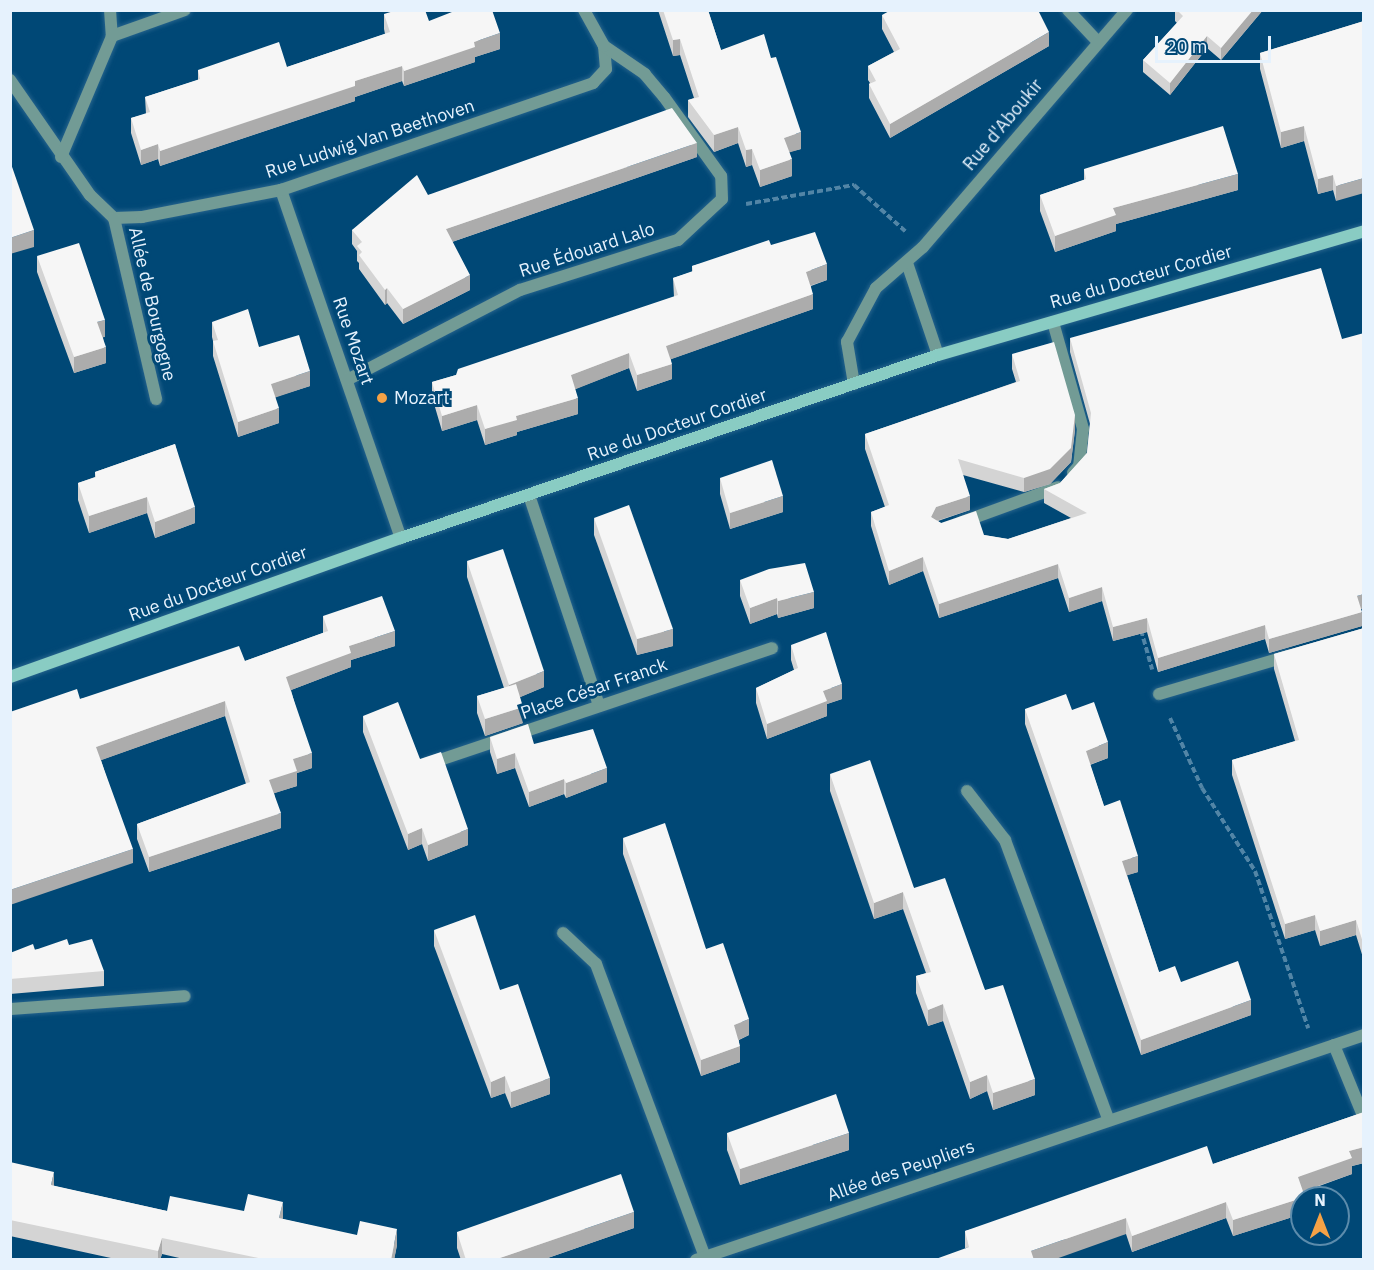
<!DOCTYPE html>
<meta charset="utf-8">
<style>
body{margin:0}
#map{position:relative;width:1374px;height:1270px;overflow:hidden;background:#004876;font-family:"IBM Plex Sans",sans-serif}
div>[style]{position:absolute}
.path>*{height:4px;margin-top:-2px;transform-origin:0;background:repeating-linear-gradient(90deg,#5285a6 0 6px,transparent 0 9px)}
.roads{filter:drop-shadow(0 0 2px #25638c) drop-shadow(0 0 2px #25638c)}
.street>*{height:12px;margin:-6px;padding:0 6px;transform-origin:6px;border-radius:6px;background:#729b95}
.secondary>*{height:12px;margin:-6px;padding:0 6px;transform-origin:6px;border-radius:6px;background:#89ccc3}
.wall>*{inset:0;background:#d4d4d4}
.shaded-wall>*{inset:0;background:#acacac}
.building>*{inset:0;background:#f6f6f6}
.dots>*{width:16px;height:16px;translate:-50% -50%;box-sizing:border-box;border:3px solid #004876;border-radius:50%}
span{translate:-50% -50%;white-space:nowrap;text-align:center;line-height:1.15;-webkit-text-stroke:6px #004876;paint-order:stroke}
.street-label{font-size:18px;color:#e6f2fd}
.poi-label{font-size:18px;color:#e6f2fd}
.left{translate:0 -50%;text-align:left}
.frame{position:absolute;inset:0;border:12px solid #e6f2fd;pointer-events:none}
.north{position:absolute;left:1290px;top:1186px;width:60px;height:60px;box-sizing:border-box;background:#004876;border:2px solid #5c8cac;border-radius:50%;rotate:0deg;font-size:16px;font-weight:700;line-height:24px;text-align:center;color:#e6f2fd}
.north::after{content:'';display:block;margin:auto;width:21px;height:27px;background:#f5a246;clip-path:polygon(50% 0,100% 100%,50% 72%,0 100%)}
.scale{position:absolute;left:1155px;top:36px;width:116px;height:27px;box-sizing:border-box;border:3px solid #e6f2fd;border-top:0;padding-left:8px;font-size:18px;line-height:21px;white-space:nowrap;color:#e6f2fd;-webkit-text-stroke:4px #004876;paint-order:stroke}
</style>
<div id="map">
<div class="path">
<div style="left:746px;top:204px;width:110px;rotate:-10deg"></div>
<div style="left:854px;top:185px;width:69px;rotate:42deg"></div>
<div style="left:1141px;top:630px;width:41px;rotate:74.2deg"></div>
<div style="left:1170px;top:718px;width:77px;rotate:65.4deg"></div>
<div style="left:1202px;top:788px;width:98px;rotate:57.4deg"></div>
<div style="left:1255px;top:871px;width:166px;rotate:71.3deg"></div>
</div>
<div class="roads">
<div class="street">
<div style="left:110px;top:10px;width:26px;rotate:86deg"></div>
<div style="left:1068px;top:10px;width:44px;rotate:46.8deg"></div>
<div style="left:10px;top:80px;width:140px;rotate:55.2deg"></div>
<div style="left:90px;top:195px;width:33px;rotate:44deg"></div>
<div style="left:61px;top:157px;width:131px;rotate:-67.1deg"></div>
<div style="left:112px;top:36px;width:77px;rotate:-19.6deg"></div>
<div style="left:281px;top:190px;width:368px;rotate:71deg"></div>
<div style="left:114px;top:218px;width:28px;rotate:-2deg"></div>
<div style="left:142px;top:217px;width:142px;rotate:-11deg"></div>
<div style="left:281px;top:190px;width:330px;rotate:-18.9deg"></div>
<div style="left:593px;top:83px;width:19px;rotate:-47deg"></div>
<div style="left:606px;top:69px;width:23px;rotate:-95deg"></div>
<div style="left:114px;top:218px;width:186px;rotate:76.9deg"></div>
<div style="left:907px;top:263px;width:97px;rotate:71.4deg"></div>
<div style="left:1053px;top:322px;width:111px;rotate:74.3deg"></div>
<div style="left:1083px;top:429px;width:37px;rotate:96deg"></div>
<div style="left:1079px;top:466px;width:9px;rotate:131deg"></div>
<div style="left:347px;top:380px;width:195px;rotate:-27.5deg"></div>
<div style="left:520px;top:290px;width:166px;rotate:-17.6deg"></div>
<div style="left:678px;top:240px;width:60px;rotate:-43deg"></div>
<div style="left:722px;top:199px;width:23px;rotate:-92deg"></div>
<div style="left:721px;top:176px;width:97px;rotate:-125.8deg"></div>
<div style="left:664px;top:97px;width:30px;rotate:-130deg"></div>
<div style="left:645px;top:74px;width:50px;rotate:-145.7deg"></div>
<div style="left:604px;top:46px;width:41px;rotate:-119.1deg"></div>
<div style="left:854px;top:384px;width:43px;rotate:-99.5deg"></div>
<div style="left:847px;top:342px;width:61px;rotate:-61.8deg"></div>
<div style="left:876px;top:288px;width:62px;rotate:-41.1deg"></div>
<div style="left:923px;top:247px;width:313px;rotate:-49.3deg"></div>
<div style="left:529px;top:495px;width:222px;rotate:71.6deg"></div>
<div style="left:962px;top:522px;width:102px;rotate:-20deg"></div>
<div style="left:1159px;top:694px;width:134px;rotate:-16.4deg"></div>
<div style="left:428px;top:764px;width:363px;rotate:-18.6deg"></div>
<div style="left:967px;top:791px;width:62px;rotate:52.2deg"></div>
<div style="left:1005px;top:840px;width:297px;rotate:69.7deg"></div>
<div style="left:563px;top:933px;width:45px;rotate:43.2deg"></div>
<div style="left:596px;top:964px;width:313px;rotate:69.6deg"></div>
<div style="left:10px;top:1009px;width:175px;rotate:-4.2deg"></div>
<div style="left:1334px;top:1045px;width:79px;rotate:67.7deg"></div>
<div style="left:696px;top:1260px;width:705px;rotate:-18.61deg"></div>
</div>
<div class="secondary">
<div style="left:10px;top:677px;width:415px;rotate:-19.6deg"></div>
<div style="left:401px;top:538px;width:567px;rotate:-18.82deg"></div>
<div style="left:938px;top:355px;width:444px;rotate:-16.2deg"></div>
</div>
</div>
<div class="wall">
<div style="clip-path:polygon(658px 10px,708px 10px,721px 50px,771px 58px,801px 149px,789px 152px,792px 176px,760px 187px,752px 165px,746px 167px,738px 143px,714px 152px,688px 117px,688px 100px,694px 98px,680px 55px,673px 56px)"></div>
<div style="clip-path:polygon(1175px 10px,1263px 10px,1221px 60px,1207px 48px,1170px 95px,1143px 72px,1143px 60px,1177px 23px,1175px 21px)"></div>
<div style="clip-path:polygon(384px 14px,429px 21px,500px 49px,475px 57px,475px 62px,404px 86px,402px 81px,355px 97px,355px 101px,160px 166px,158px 159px,141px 165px,131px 133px,131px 118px,146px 114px,145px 97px,198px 80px,198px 70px,287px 67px,385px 34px,384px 29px)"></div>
<div style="clip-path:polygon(882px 15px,1049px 46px,890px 138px,869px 98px,869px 84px,870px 83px,868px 80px,868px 66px,894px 52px,882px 29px)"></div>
<div style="clip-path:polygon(1364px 21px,1336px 201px,1333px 190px,1318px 194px,1304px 141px,1281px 148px,1260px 69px,1260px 53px)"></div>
<div style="clip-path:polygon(697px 157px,452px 242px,470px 290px,403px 324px,387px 303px,385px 305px,359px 269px,359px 263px,357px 261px,357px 251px,352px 244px,352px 230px,428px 195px)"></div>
<div style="clip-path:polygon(1084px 169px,1238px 190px,1116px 224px,1116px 231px,1055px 252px,1040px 211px,1040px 195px,1084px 180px)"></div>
<div style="clip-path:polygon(771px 245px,827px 280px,811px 286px,813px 309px,671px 359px,672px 379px,637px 391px,629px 368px,575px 389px,578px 414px,517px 432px,517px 435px,485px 445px,477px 420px,442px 431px,432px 397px,432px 382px,456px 375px,674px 297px,673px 278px,692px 272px,692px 266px)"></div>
<div style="clip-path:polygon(37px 256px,105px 337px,103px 337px,106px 363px,74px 373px,37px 272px)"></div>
<div style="clip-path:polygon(212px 322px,259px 347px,310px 386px,275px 397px,279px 423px,238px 437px,213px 356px,213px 341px,212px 337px)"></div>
<div style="clip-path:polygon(1070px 338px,1364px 608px,1361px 609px,1362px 626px,1269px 653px,1265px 639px,1158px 672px,1147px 632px,1113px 641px,1102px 601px,1069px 612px,1058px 578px,939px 618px,923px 571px,889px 585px,871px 526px,871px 512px,885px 507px,865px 449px,865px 434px,1016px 382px,1012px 369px,1012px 354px,1075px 430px,1071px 462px,1050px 484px,1024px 492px,963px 475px,970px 510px,938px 521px,941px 523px,984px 535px,1008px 539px,1071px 518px,1044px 503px,1044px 489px,1060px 483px,1087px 453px,1090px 424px,1070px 352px)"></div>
<div style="clip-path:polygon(175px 444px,195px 523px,155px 538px,147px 513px,89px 533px,78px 500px,78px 483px,95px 477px,95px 472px)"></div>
<div style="clip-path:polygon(720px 478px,783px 512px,730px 529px,720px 494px)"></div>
<div style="clip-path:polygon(594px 518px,673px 646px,637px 655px,594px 535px)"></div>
<div style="clip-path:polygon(467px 561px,544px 687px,520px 697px,523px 723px,485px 736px,477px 713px,477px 696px,504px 688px,467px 577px)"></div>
<div style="clip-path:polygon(740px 580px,814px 608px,778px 618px,777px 614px,750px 624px,740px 596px)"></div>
<div style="clip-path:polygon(323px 616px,395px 646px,351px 660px,351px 667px,291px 690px,312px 768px,297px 773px,297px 786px,274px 793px,281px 828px,149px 872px,137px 839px,137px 824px,246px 784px,225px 716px,101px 760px,133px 863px,80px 699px,245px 661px,323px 633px)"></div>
<div style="clip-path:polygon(1364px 628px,1364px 961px,1356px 935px,1320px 946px,1315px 930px,1285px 939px,1232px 775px,1232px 760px,1295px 741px,1274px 669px,1274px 654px)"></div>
<div style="clip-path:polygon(791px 645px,842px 699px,827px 704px,827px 716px,767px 739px,756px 703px,756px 688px,794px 670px,791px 660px)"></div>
<div style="clip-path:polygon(1025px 709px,1072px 710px,1108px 758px,1090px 765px,1104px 806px,1138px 872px,1127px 875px,1159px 972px,1251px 1015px,1141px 1055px,1025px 724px)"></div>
<div style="clip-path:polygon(363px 716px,420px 759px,468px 845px,428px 861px,422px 844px,408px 850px,363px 732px)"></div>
<div style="clip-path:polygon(490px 737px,534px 744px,607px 782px,566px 798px,564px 794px,529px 807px,515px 768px,497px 774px,490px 752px)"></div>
<div style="clip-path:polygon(830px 774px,914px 888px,985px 990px,1035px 1095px,993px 1110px,987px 1091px,970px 1099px,943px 1021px,928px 1026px,916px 993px,916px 976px,926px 973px,903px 909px,874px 919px,830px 791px)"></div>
<div style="clip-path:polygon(623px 838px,706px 949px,749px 1035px,739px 1040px,740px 1062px,701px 1076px,623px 854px)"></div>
<div style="clip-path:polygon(434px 930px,500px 990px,550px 1094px,511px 1108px,505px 1093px,491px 1098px,434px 946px)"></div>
<div style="clip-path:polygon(69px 945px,104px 971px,104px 986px,10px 994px,10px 953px)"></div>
<div style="clip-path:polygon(1364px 1112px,1364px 1163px,1352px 1166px,1352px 1174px,1303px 1192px,1305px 1198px,1302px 1198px,1302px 1214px,1233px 1236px,1226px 1218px,1132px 1252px,1126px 1234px,965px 1248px,965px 1231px,1213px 1164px)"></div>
<div style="clip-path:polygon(727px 1133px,849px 1150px,740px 1185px,727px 1150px)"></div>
<div style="clip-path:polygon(10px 1162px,54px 1186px,167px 1211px,282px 1219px,397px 1245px,394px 1260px,188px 1260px,162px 1254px,160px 1260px,120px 1260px,10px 1236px)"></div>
<div style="clip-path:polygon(634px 1228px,542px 1260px,461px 1260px,457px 1248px,457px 1232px)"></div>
</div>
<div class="shaded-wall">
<div style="clip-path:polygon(1253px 10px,1263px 10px,1221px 60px,1221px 48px)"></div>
<div style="clip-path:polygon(1049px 32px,1049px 46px,890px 138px,890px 124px)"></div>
<div style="clip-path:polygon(500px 33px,500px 49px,475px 57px,475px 62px,404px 86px,404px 71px,474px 42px)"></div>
<div style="clip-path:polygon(1207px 36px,1207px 48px,1170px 95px,1170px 83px)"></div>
<div style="clip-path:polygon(680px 39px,680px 55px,673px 56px,673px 40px)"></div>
<div style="clip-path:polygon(402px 66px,402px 81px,355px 97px,355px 101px,160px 166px,160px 151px,355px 81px)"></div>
<div style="clip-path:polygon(1304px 126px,1304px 141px,1281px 148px,1281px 132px)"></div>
<div style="clip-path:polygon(738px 127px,738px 143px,714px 152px,714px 135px)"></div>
<div style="clip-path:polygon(801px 132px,801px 149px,784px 154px,784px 138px)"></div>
<div style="clip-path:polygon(697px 143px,697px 157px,446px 244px,446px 229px)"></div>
<div style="clip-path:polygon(158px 144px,158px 159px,141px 165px,141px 150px)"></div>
<div style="clip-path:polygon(752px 149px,752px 165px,746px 167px,746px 150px)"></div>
<div style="clip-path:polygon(792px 159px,792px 176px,760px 187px,760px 170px)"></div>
<div style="clip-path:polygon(1238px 174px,1238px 190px,1116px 224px,1116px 231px,1055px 252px,1055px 236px,1113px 208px)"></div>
<div style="clip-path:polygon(1333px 175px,1333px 190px,1318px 194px,1318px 179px)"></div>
<div style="clip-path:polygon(1364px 178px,1364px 193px,1336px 201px,1336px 186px)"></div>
<div style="clip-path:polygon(34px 230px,34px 247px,10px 254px,10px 238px)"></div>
<div style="clip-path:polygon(827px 264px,827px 280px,806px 287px,806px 272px)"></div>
<div style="clip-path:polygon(470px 275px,470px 290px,403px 324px,403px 309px)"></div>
<div style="clip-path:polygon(387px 288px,387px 303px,385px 305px,385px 290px)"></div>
<div style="clip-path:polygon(813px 294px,813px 309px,666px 361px,666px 346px)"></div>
<div style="clip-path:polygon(105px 320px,105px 337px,97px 338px,97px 322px)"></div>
<div style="clip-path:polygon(106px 347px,106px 363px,74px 373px,74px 357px)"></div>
<div style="clip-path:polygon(629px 353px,629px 368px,571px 391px,571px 375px)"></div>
<div style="clip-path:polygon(672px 364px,672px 379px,637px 391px,637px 375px)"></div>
<div style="clip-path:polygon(310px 371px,310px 386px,271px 399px,271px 384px)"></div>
<div style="clip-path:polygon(578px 398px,578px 414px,517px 432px,517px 435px,485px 445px,485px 429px,516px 416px)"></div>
<div style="clip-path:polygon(477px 405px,477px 420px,442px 431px,442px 416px)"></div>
<div style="clip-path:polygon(279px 408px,279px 423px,238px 437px,238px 422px)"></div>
<div style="clip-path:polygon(1075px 415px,1075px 430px,1071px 462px,1050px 484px,1024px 492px,1024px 478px)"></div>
<div style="clip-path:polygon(783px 496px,783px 512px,730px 529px,730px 513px)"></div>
<div style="clip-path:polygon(970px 496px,970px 510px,936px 521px,931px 517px,936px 507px)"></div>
<div style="clip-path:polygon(147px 497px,147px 513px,89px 533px,89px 516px)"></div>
<div style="clip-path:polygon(195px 507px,195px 523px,155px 538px,155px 522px)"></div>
<div style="clip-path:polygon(923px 557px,923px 571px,889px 585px,889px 571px)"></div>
<div style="clip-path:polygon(1058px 564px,1058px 578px,939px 618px,939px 604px)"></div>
<div style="clip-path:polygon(1102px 587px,1102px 601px,1069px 612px,1069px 598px)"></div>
<div style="clip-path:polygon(814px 592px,814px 608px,778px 618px,778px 601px)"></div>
<div style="clip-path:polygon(1364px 594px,1364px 608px,1357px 610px,1357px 596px)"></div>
<div style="clip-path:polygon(777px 598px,777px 614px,750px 624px,750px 608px)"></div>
<div style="clip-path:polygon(1362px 612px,1362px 626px,1269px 653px,1269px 639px)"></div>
<div style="clip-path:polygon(1147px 618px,1147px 632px,1113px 641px,1113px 627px)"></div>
<div style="clip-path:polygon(1265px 625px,1265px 639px,1158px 672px,1158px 658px)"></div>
<div style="clip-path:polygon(673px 629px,673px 646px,637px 655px,637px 639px)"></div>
<div style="clip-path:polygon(395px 631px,395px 646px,351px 660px,351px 667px,286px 692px,286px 677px,349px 646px)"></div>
<div style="clip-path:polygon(544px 671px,544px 687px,509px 702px,509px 685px)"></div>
<div style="clip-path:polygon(842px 684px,842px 699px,827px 704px,827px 716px,767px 739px,767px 724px,823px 691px)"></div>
<div style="clip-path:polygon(225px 701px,225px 716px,96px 762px,96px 747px)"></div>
<div style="clip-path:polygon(523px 707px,523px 723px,485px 736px,485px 719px)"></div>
<div style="clip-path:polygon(1108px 742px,1108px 758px,1086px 766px,1086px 751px)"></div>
<div style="clip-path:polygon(312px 753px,312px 768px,297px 773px,297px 786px,269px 795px,269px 780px,293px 759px)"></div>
<div style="clip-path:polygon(515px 753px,515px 768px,497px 774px,497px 759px)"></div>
<div style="clip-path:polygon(607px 768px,607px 782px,566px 798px,566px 783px)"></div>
<div style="clip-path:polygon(564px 779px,564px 794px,529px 807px,529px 792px)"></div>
<div style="clip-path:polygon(281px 813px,281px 828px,149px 872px,149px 857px)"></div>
<div style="clip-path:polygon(422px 828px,422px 844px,408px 850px,408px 834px)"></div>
<div style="clip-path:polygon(468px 829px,468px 845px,428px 861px,428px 845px)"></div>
<div style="clip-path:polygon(133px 849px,133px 863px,10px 905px,10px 890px)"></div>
<div style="clip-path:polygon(1138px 856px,1138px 872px,1122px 877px,1122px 861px)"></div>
<div style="clip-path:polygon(903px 892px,903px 909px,874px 919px,874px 903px)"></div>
<div style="clip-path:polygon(1315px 915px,1315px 930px,1285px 939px,1285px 924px)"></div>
<div style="clip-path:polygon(1356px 920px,1356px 935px,1320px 946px,1320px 931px)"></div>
<div style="clip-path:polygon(1251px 1000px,1251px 1015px,1141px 1055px,1141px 1040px)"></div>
<div style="clip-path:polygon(943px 1004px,943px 1021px,928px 1026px,928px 1010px)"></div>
<div style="clip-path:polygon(749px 1019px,749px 1035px,734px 1042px,734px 1025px)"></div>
<div style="clip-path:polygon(740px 1046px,740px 1062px,701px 1076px,701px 1060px)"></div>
<div style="clip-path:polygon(987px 1075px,987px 1091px,970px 1099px,970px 1082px)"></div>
<div style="clip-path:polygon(505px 1076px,505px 1093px,491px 1098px,491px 1082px)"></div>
<div style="clip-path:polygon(550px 1078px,550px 1094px,511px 1108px,511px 1092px)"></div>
<div style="clip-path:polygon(1035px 1079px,1035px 1095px,993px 1110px,993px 1093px)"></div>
<div style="clip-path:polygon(849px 1133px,849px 1150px,740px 1185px,740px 1169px)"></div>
<div style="clip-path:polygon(1364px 1147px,1364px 1163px,1352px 1166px,1352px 1174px,1298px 1193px,1298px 1177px,1349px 1151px)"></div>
<div style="clip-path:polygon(54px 1172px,54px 1188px,51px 1185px)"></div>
<div style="clip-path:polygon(1305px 1197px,1305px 1198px,1302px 1198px,1302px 1214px,1233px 1236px,1233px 1220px)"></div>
<div style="clip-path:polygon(283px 1202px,283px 1218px,279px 1235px,279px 1218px)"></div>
<div style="clip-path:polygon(1226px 1202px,1226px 1218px,1132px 1252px,1132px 1236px)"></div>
<div style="clip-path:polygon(634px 1212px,634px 1228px,542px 1260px,494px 1260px)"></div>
<div style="clip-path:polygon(1126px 1218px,1126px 1234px,1053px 1260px,1031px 1260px,1031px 1251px)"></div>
<div style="clip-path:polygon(397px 1229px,397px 1245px,394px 1260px,391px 1260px)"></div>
<div style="clip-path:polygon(162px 1238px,162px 1254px,160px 1260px,158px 1260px,158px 1251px)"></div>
</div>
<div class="building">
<div style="clip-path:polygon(397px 10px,425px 10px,429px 21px,457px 10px,492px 10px,500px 33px,474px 42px,475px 47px,404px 71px,402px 66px,355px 81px,355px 86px,160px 151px,158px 144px,141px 150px,131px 118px,150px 112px,145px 97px,200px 79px,198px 70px,279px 42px,287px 67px,390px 32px,384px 14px)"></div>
<div style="clip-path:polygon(663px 10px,708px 10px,721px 50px,764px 34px,771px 58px,776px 57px,801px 132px,784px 138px,792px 159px,760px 170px,752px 149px,746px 150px,738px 127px,714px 135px,688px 100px,699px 97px,680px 39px,673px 40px)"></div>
<div style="clip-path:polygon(891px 10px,1038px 10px,1049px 32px,890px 124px,869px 84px,876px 81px,868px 66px,900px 49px,882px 15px)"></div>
<div style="clip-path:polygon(1177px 10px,1253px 10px,1221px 48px,1207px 36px,1170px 83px,1143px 60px,1183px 16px)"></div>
<div style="clip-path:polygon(1364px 21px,1364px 178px,1336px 186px,1333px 175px,1318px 179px,1304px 126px,1281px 132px,1260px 53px)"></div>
<div style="clip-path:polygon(672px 108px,697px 143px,446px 229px,470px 275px,403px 309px,387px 288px,385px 290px,359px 255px,362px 252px,357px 246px,362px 242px,352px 230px,417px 175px,428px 195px)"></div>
<div style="clip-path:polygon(1223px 126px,1238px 174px,1113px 208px,1116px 215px,1055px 236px,1040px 195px,1086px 179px,1084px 169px)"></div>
<div style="clip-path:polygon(10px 161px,34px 230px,10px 238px)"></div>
<div style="clip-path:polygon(815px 232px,827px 264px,806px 272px,813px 294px,666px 346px,672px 364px,637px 375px,629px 353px,571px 375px,578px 398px,516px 416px,517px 420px,485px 429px,477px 405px,442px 416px,432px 382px,456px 375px,458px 369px,678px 295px,673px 278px,693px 271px,692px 266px,769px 240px,771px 245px)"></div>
<div style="clip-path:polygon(79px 243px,105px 320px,97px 322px,106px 347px,74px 357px,37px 256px)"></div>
<div style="clip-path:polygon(1321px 268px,1342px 339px,1364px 333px,1364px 594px,1357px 596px,1362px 612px,1269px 639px,1265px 625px,1158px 658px,1147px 618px,1113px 627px,1102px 587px,1069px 598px,1058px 564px,939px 604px,923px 557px,889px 571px,871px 512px,889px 505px,865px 434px,1020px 381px,1012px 354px,1054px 342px,1075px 415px,1071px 448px,1050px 469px,1024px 478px,958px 459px,970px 496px,936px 507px,931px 517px,941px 523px,976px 511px,984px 535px,1008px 539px,1087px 513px,1044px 489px,1060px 483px,1087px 453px,1091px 413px,1070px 338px)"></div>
<div style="clip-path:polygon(248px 309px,259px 347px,299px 335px,310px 371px,271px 384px,279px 408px,238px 422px,213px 341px,218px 340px,212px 322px)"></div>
<div style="clip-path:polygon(175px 444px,195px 507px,155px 522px,147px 497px,89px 516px,78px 483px,96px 477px,95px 472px)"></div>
<div style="clip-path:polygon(772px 460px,783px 496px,730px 513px,720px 478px)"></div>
<div style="clip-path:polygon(629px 505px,673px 629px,637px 639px,594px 518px)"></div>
<div style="clip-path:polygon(503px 549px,544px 671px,509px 685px,467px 561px)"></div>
<div style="clip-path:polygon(805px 563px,814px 592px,778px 601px,777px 598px,750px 608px,740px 580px,769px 569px)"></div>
<div style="clip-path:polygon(382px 596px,395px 631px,349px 646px,351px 653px,286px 677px,312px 753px,293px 759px,297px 771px,269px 780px,281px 813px,149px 857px,137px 824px,250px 782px,225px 701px,96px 747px,133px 849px,10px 890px,10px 712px,77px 689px,80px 699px,239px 646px,245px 661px,328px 631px,323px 616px)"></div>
<div style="clip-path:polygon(1364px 628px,1364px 946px,1356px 920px,1320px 931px,1315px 915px,1285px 924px,1232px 760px,1299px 740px,1274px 654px)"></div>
<div style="clip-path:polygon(826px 632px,842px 684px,823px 691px,827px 701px,767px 724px,756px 688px,798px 668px,791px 645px)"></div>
<div style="clip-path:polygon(516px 684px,523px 707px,485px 719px,477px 696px)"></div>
<div style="clip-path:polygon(1066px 694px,1072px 710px,1094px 702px,1108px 742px,1086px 751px,1104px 806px,1120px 800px,1138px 856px,1122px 861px,1159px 972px,1175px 966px,1181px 982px,1238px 961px,1251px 1000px,1141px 1040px,1025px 709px)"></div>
<div style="clip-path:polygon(398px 702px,420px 759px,441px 752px,468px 829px,428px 845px,422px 828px,408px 834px,363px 716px)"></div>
<div style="clip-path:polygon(528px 724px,534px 744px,593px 729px,607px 768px,566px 783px,564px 779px,529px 792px,515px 753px,497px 759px,490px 737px)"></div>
<div style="clip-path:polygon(870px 760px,914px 888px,945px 878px,985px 990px,1003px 985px,1035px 1079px,993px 1093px,987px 1075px,970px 1082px,943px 1004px,928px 1010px,916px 976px,931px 972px,903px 892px,874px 903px,830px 774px)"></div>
<div style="clip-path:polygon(665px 823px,706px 949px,723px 943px,749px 1019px,734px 1025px,740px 1046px,701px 1060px,623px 838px)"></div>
<div style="clip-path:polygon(475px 915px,500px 990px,518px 984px,550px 1078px,511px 1092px,505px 1076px,491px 1082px,434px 930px)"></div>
<div style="clip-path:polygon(67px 939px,69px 945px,92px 939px,104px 971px,10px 979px,10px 953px,33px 944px,35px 950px)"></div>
<div style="clip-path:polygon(836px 1094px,849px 1133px,740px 1169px,727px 1133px)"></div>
<div style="clip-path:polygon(1364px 1112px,1364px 1147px,1349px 1151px,1352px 1158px,1298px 1177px,1305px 1197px,1233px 1220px,1226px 1202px,1132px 1236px,1126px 1218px,1031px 1251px,1034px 1260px,933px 1260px,969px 1247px,965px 1231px,1207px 1146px,1213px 1164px)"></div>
<div style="clip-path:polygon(10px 1162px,54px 1172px,51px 1185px,167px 1211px,170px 1196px,244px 1211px,248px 1194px,283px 1202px,279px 1218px,357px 1235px,360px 1221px,397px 1229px,391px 1260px,268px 1260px,162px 1238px,158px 1251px,10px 1220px)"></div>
<div style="clip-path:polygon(621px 1174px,634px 1212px,494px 1260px,466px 1260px,457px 1232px)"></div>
</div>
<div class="dots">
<div style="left:382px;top:398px;background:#f5a246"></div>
</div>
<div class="street-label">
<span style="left:1003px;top:125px;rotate:-50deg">Rue d'Aboukir</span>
<span style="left:370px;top:139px;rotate:-18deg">Rue Ludwig Van Beethoven</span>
<span style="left:587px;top:250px;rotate:-18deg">Rue Édouard Lalo</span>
<span style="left:1141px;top:277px;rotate:-16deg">Rue du Docteur Cordier</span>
<span style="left:152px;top:304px;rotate:77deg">Allée de Bourgogne</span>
<span style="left:353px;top:341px;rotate:71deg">Rue Mozart</span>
<span style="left:677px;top:425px;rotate:-19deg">Rue du Docteur Cordier</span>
<span style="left:218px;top:584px;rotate:-20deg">Rue du Docteur Cordier</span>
<span style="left:594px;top:689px;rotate:-19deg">Place César Franck</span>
<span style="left:901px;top:1171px;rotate:-19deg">Allée des Peupliers</span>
</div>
<div class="poi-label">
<span class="left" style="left:394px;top:398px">Mozart</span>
</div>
<div class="frame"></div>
<div class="north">N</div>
<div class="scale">20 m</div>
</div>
